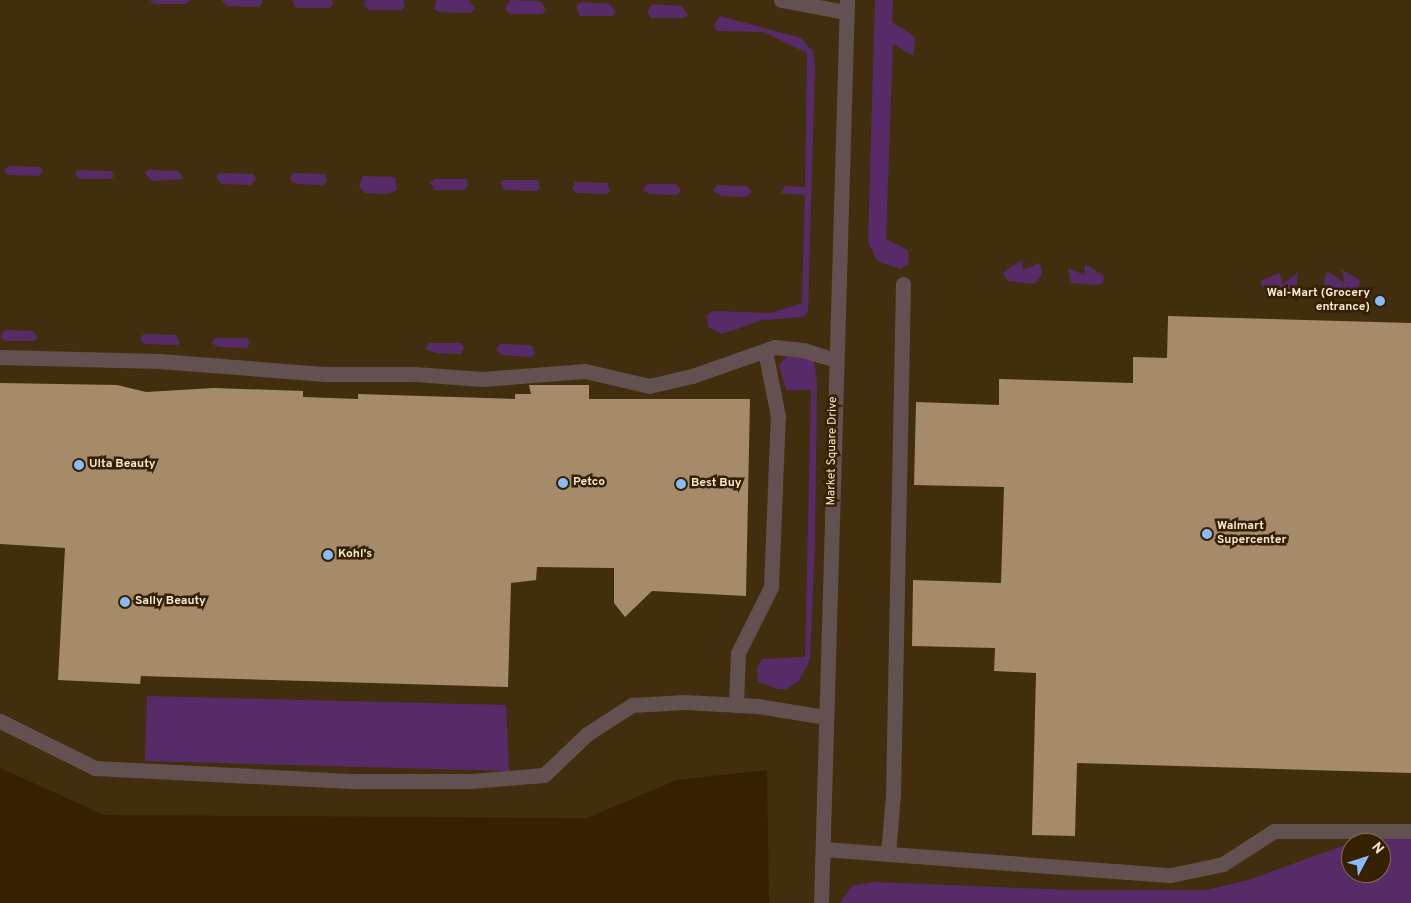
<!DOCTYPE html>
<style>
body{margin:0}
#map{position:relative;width:1411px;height:903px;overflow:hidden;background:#352000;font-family:Overpass,sans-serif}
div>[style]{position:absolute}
.built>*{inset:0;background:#412e0e}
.green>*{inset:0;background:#562b68}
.building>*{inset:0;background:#a58b69}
.minor>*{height:15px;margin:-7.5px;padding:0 7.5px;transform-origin:7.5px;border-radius:7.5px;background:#635051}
.dots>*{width:14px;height:14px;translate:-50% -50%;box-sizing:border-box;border:2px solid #352000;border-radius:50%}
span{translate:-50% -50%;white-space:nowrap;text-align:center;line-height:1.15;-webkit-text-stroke:5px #352000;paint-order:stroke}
.poi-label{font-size:12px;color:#f5e7d4;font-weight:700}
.right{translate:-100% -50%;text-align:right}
.left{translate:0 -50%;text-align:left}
.street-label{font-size:12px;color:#f5e7d4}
.north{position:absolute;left:1341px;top:833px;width:50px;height:50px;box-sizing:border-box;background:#352000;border:1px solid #827055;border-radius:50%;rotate:50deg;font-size:14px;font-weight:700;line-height:20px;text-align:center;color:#f5e7d4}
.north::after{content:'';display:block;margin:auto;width:18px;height:22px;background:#88bbfc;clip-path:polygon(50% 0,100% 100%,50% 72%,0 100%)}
</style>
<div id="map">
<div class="built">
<div style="clip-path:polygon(evenodd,0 0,1411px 0,1411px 903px,769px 903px,767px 770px,677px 780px,587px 818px,104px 815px,0 768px,0 0,1351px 843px,1381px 843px,1381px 873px,1351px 873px,1351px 843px)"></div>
</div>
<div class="green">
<div style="clip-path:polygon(150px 0,190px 0,186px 4px,154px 4px)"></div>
<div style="clip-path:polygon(222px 0,262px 0,262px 3px,259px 7px,226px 6px)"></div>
<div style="clip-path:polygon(292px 0,332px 0,333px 4px,329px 8px,296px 8px)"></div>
<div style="clip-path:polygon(365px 0,403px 0,405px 6px,401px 10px,369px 10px,364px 5px)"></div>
<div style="clip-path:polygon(437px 0,469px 0,475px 9px,471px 13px,438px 12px,434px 8px)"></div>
<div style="clip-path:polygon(510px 0,540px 1px,546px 10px,542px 14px,510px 14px,505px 9px)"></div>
<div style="clip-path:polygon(875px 0,893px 0,892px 22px,914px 36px,915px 42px,913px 56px,893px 44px,886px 239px,908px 250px,909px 264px,900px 269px,877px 261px,868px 242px)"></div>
<div style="clip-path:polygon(582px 2px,610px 4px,616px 12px,612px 16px,580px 16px,576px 6px)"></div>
<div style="clip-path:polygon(653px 4px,682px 6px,688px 15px,684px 18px,651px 18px,647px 11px)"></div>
<div style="clip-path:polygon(720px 16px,801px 38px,813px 52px,815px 66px,808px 311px,803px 317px,763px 320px,722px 334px,708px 327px,707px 316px,712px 311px,772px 313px,802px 303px,805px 195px,781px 193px,785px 186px,805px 187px,807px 53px,764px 32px,717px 31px,714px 25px)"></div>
<div style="clip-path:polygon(8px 166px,40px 167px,43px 171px,38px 176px,8px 175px,4px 172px)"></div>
<div style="clip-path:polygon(77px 170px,111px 171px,114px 176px,111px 179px,79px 179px,75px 173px)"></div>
<div style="clip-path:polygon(147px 170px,179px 171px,183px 179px,152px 181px,145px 173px)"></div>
<div style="clip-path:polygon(219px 173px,253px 174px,256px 179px,251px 185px,221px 184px,216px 177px)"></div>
<div style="clip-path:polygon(292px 173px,325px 174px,327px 180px,324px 185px,297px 184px,290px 180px)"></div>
<div style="clip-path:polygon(363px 176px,395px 177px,397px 190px,388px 194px,365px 193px,359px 186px)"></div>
<div style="clip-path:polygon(435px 179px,467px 179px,468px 185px,465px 190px,435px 190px,430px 183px)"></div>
<div style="clip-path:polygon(504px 180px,538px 180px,540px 187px,537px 191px,504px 190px,500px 182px)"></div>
<div style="clip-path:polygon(575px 182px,607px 183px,610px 190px,607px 194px,576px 193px,572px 189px)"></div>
<div style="clip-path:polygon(647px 184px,676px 184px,681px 190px,677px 195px,649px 194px,643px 190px)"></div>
<div style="clip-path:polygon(717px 185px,747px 186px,752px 192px,746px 197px,722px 196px,713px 191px)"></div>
<div style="clip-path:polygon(1022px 260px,1023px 270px,1038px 263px,1041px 266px,1042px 274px,1035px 284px,1008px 281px,1004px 276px,1003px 272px)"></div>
<div style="clip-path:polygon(1085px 264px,1104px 276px,1103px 282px,1099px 285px,1071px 283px,1068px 268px,1084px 275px)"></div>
<div style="clip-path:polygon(1342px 270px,1360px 280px,1359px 289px,1354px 292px,1327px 290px,1324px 283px,1327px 271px,1344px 282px)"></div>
<div style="clip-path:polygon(1298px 272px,1297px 284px,1292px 291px,1266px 290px,1261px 285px,1260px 281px,1279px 273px,1283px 284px)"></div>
<div style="clip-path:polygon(4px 330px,33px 331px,38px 338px,34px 341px,5px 341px,0 337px)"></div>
<div style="clip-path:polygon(144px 334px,176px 335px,180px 342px,178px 345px,144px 344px,140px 338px)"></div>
<div style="clip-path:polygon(215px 338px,247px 338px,250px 343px,247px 348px,218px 347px,212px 343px)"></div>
<div style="clip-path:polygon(429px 343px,461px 343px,464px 347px,461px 354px,437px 353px,425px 349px)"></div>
<div style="clip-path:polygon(500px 344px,531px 345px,535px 353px,532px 357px,501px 355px,496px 349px)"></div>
<div style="clip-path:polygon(790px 353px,814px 359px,817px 383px,815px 540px,810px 660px,799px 681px,786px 689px,776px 689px,758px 681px,757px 668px,762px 659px,805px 657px,811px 390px,787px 390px,785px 387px,779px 365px)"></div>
<div style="clip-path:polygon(147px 696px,506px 705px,509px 771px,145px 761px)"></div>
<div style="clip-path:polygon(1371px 838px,1411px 839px,1411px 903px,840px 903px,852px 886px,873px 882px,1070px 890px,1207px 890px,1248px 880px,1351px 843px,1351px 873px,1381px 873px,1381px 843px,1351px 843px)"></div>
</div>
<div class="building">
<div style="clip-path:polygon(1168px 316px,1411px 323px,1411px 773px,1077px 763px,1075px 836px,1032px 835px,1036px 673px,994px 671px,995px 648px,912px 646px,913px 580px,1001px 583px,1004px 487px,914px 485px,916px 402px,999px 405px,999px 379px,1133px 383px,1133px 357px,1167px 358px)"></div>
<div style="clip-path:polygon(0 383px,117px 385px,146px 392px,214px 388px,303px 391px,303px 397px,358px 399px,358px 394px,515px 399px,515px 394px,531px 394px,529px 385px,589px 385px,589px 399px,750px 399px,746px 596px,652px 591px,625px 617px,614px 603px,614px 568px,537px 567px,536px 580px,511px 583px,508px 687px,141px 676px,140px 684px,58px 680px,65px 548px,0 544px)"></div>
</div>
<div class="minor">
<div style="left:781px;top:0;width:66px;rotate:10.5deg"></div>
<div style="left:0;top:357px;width:159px;rotate:1.4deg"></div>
<div style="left:159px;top:361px;width:167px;rotate:4.5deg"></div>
<div style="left:325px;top:374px;width:90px"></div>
<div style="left:415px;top:374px;width:67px;rotate:4.3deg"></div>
<div style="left:482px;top:379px;width:103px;rotate:-4.4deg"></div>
<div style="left:585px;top:371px;width:66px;rotate:13.2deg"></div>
<div style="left:649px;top:386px;width:44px;rotate:-13.1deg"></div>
<div style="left:692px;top:376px;width:88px;rotate:-19.3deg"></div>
<div style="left:775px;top:347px;width:28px;rotate:6deg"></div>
<div style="left:803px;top:350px;width:34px;rotate:17deg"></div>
<div style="left:736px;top:705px;width:52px;rotate:-87.8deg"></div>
<div style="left:738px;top:653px;width:74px;rotate:-63.4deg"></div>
<div style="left:771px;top:587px;width:171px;rotate:-87.7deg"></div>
<div style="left:778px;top:416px;width:66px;rotate:-101.3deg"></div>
<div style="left:0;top:721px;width:106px;rotate:26.3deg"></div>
<div style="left:95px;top:768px;width:260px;rotate:2.9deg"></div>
<div style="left:355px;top:781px;width:116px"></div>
<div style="left:471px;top:781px;width:73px;rotate:-4.7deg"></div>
<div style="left:544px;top:775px;width:59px;rotate:-43.6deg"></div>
<div style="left:587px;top:734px;width:54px;rotate:-32.8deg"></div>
<div style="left:632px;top:705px;width:53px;rotate:-3.2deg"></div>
<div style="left:685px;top:702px;width:73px;rotate:3.1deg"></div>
<div style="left:758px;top:706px;width:69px;rotate:9.2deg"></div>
<div style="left:823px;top:849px;width:349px;rotate:4.3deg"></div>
<div style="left:1171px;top:875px;width:53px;rotate:-11.9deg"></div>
<div style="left:1223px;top:864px;width:61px;rotate:-32.9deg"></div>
<div style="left:1274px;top:831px;width:137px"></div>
<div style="left:888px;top:854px;width:60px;rotate:-85.2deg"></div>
<div style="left:893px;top:794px;width:510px;rotate:-88.88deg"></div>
<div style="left:821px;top:903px;width:903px;rotate:-88.35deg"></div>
</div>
<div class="dots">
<div style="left:1380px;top:301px;background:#88bbfc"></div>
<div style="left:79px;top:465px;background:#88bbfc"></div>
<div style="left:563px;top:483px;background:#88bbfc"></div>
<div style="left:681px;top:484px;background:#88bbfc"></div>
<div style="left:1207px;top:534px;background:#88bbfc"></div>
<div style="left:328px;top:555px;background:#88bbfc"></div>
<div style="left:125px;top:602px;background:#88bbfc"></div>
</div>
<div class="poi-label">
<span class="right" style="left:1370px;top:301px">Wal-Mart (Grocery<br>entrance)</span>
<span class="left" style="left:89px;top:465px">Ulta Beauty</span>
<span class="left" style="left:573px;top:483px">Petco</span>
<span class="left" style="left:691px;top:484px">Best Buy</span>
<span class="left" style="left:1217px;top:534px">Walmart<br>Supercenter</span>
<span class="left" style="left:338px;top:555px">Kohl's</span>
<span class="left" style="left:135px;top:602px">Sally Beauty</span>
</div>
<div class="street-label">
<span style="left:833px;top:451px;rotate:-89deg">Market Square Drive</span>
</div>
<div class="north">N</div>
</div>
